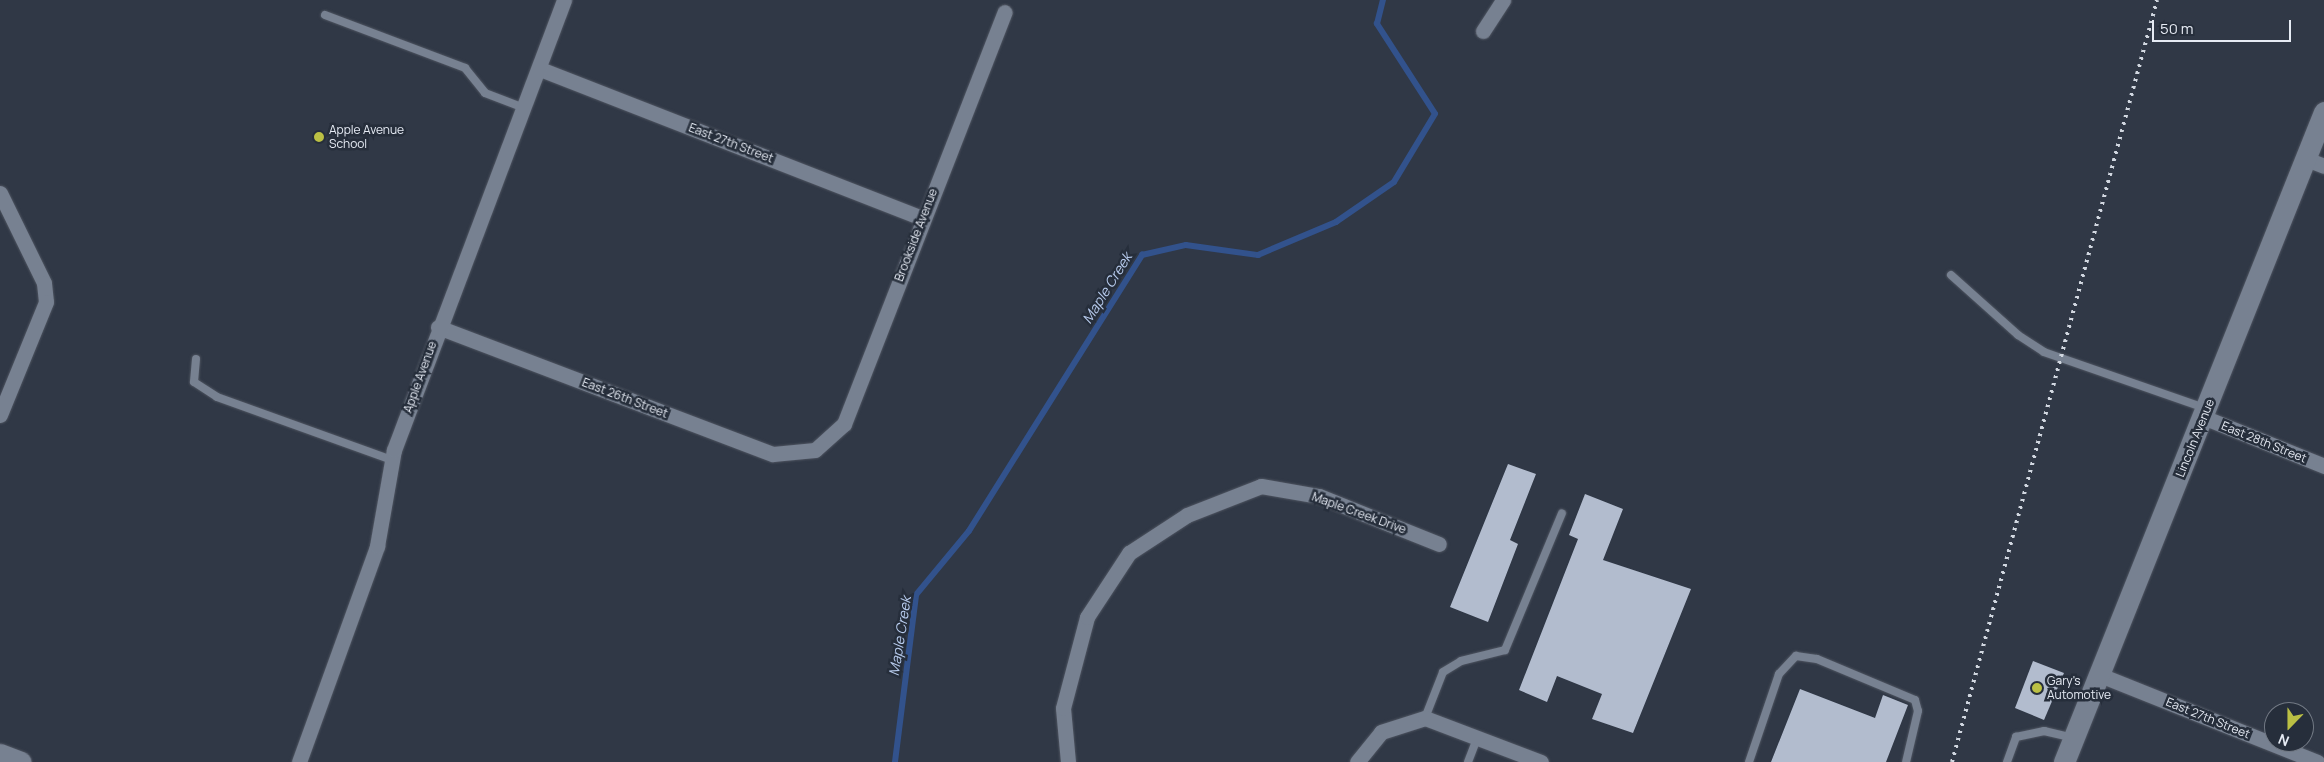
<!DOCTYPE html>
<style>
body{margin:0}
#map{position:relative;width:2324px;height:762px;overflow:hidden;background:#303846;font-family:Manrope,sans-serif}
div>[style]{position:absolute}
.stream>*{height:5.5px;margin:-2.75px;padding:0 2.75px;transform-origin:2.75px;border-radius:2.75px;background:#32528c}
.building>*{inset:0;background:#b2bcce}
.roads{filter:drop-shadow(0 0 1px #4e5460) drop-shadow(0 0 1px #4e5460)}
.lane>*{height:8px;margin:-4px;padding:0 4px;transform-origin:4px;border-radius:4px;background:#778191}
.street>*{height:15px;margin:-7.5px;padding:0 7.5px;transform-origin:7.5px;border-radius:7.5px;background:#778191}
.secondary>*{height:21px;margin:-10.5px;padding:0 10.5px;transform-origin:10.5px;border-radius:10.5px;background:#778191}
.rail>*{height:4px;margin-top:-2px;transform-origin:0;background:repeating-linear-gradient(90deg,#d1d7e0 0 2.5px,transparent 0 7.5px)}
.dots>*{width:14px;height:14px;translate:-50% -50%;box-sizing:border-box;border:2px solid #262e3b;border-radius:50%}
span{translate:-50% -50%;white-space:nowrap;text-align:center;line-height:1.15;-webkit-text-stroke:5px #262e3b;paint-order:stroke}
.poi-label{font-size:12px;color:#e6ebf4}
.left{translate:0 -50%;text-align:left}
.street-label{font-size:12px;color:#e6ebf4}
.water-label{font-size:14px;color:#b8ccee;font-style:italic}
.north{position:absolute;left:2264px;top:702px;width:50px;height:50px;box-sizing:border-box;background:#262e3b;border:1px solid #737a85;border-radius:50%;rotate:202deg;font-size:14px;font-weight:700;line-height:20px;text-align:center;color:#e6ebf4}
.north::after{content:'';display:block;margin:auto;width:18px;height:22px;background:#bbc044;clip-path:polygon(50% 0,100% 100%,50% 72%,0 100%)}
.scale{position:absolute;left:2152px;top:20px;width:139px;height:22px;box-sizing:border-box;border:2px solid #e6ebf4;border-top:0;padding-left:6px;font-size:15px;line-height:18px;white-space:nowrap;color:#e6ebf4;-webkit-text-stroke:4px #262e3b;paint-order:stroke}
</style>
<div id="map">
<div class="stream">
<div style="left:895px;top:762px;width:168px;rotate:-82.8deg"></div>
<div style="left:916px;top:595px;width:83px;rotate:-50.4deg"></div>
<div style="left:969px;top:531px;width:326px;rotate:-57.9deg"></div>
<div style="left:1142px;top:255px;width:45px;rotate:-12.8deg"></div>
<div style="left:1186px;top:245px;width:73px;rotate:7.9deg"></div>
<div style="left:1258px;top:255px;width:85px;rotate:-22.9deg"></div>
<div style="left:1336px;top:222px;width:70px;rotate:-34.6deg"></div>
<div style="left:1394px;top:182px;width:79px;rotate:-58.9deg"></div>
<div style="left:1435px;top:114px;width:107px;rotate:-122.8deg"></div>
<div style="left:1377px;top:24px;width:25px;rotate:-76deg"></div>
</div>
<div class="building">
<div style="clip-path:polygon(1508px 464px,1536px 474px,1510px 540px,1518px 544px,1488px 622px,1450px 607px)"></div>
<div style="clip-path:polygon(1585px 494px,1623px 509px,1603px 560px,1691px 589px,1633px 733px,1592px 719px,1602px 694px,1557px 676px,1547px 702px,1519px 690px,1578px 539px,1569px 535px)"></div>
<div style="clip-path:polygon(2033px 661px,2064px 673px,2044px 720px,2015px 708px)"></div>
<div style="clip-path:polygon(1800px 689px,1875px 718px,1883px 695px,1908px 705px,1886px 762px,1771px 762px)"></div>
</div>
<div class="roads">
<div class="lane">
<div style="left:325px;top:15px;width:150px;rotate:20.7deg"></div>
<div style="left:465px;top:68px;width:32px;rotate:51deg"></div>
<div style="left:485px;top:93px;width:42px;rotate:21deg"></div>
<div style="left:1951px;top:275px;width:90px;rotate:41.8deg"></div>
<div style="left:2018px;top:335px;width:31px;rotate:33deg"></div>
<div style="left:2044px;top:352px;width:170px;rotate:19.2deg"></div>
<div style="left:196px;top:359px;width:23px;rotate:95deg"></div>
<div style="left:194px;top:382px;width:27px;rotate:33deg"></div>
<div style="left:217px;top:397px;width:186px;rotate:19.8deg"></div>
<div style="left:1425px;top:718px;width:49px;rotate:-68.6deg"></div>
<div style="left:1443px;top:672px;width:21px;rotate:-31deg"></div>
<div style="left:1461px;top:661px;width:45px;rotate:-14deg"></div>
<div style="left:1505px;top:650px;width:148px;rotate:-67.4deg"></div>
<div style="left:1468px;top:762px;width:26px;rotate:-69deg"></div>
<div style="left:1749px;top:762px;width:93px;rotate:-71.2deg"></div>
<div style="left:1779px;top:674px;width:25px;rotate:-47deg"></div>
<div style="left:1796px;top:656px;width:21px;rotate:8deg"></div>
<div style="left:1817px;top:659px;width:106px;rotate:22.7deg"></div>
<div style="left:1915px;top:700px;width:11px;rotate:75deg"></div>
<div style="left:1918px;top:711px;width:52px;rotate:103.2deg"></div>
<div style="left:2007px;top:762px;width:27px;rotate:-70deg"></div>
<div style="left:2016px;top:737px;width:29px;rotate:-12deg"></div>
<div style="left:2044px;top:731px;width:28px;rotate:13deg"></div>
</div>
<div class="street">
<div style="left:1483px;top:31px;width:37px;rotate:-57deg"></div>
<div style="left:540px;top:69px;width:410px;rotate:21.3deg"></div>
<div style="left:2306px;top:159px;width:19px;rotate:21deg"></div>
<div style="left:0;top:193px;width:100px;rotate:63.9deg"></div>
<div style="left:44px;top:283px;width:19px;rotate:84deg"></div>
<div style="left:46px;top:302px;width:122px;rotate:112.2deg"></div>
<div style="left:438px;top:327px;width:358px;rotate:20.8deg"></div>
<div style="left:773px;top:454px;width:42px;rotate:-5.4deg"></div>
<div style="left:815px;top:450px;width:39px;rotate:-42deg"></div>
<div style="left:844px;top:424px;width:442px;rotate:-68.7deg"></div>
<div style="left:2203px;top:417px;width:131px;rotate:22deg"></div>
<div style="left:2100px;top:675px;width:234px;rotate:21.8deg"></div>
<div style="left:299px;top:762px;width:230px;rotate:-70.1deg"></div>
<div style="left:377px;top:546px;width:97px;rotate:-80deg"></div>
<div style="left:394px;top:450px;width:481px;rotate:-69.3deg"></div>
<div style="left:1068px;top:762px;width:54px;rotate:-95.3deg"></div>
<div style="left:1063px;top:708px;width:94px;rotate:-75.2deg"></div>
<div style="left:1087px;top:617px;width:77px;rotate:-56.7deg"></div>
<div style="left:1129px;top:553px;width:69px;rotate:-33.2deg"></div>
<div style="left:1187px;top:515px;width:79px;rotate:-21.4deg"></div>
<div style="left:1261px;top:486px;width:59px;rotate:9.8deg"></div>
<div style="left:1319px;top:496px;width:129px;rotate:21.8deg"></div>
<div style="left:1357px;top:762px;width:38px;rotate:-51deg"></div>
<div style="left:1381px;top:732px;width:46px;rotate:-17.7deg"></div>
<div style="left:1425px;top:718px;width:124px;rotate:20.8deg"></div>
</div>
<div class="secondary">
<div style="left:0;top:754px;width:22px;rotate:21deg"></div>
<div style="left:2064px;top:762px;width:700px;rotate:-68.2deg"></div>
</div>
</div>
<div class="rail">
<div style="left:1952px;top:762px;width:789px;rotate:-74.94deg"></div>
</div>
<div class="dots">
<div style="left:319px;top:137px;background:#bbc044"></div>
<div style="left:2037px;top:688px;background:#bbc044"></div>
</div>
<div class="poi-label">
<span class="left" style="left:329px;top:137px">Apple Avenue<br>School</span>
<span class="left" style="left:2047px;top:688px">Gary's<br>Automotive</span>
</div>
<div class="street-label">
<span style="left:731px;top:143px;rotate:21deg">East 27th Street</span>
<span style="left:916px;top:235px;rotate:-69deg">Brookside Avenue</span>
<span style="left:420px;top:377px;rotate:-70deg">Apple Avenue</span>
<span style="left:625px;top:398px;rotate:21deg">East 26th Street</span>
<span style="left:2195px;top:438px;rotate:-68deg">Lincoln Avenue</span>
<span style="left:2264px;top:442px;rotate:22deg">East 28th Street</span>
<span style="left:1359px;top:513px;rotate:20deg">Maple Creek Drive</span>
<span style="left:2208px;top:718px;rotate:22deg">East 27th Street</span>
</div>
<div class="water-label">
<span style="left:1107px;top:288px;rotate:-58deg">Maple Creek</span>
<span style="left:900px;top:636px;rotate:-81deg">Maple Creek</span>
</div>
<div class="north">N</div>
<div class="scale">50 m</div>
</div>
